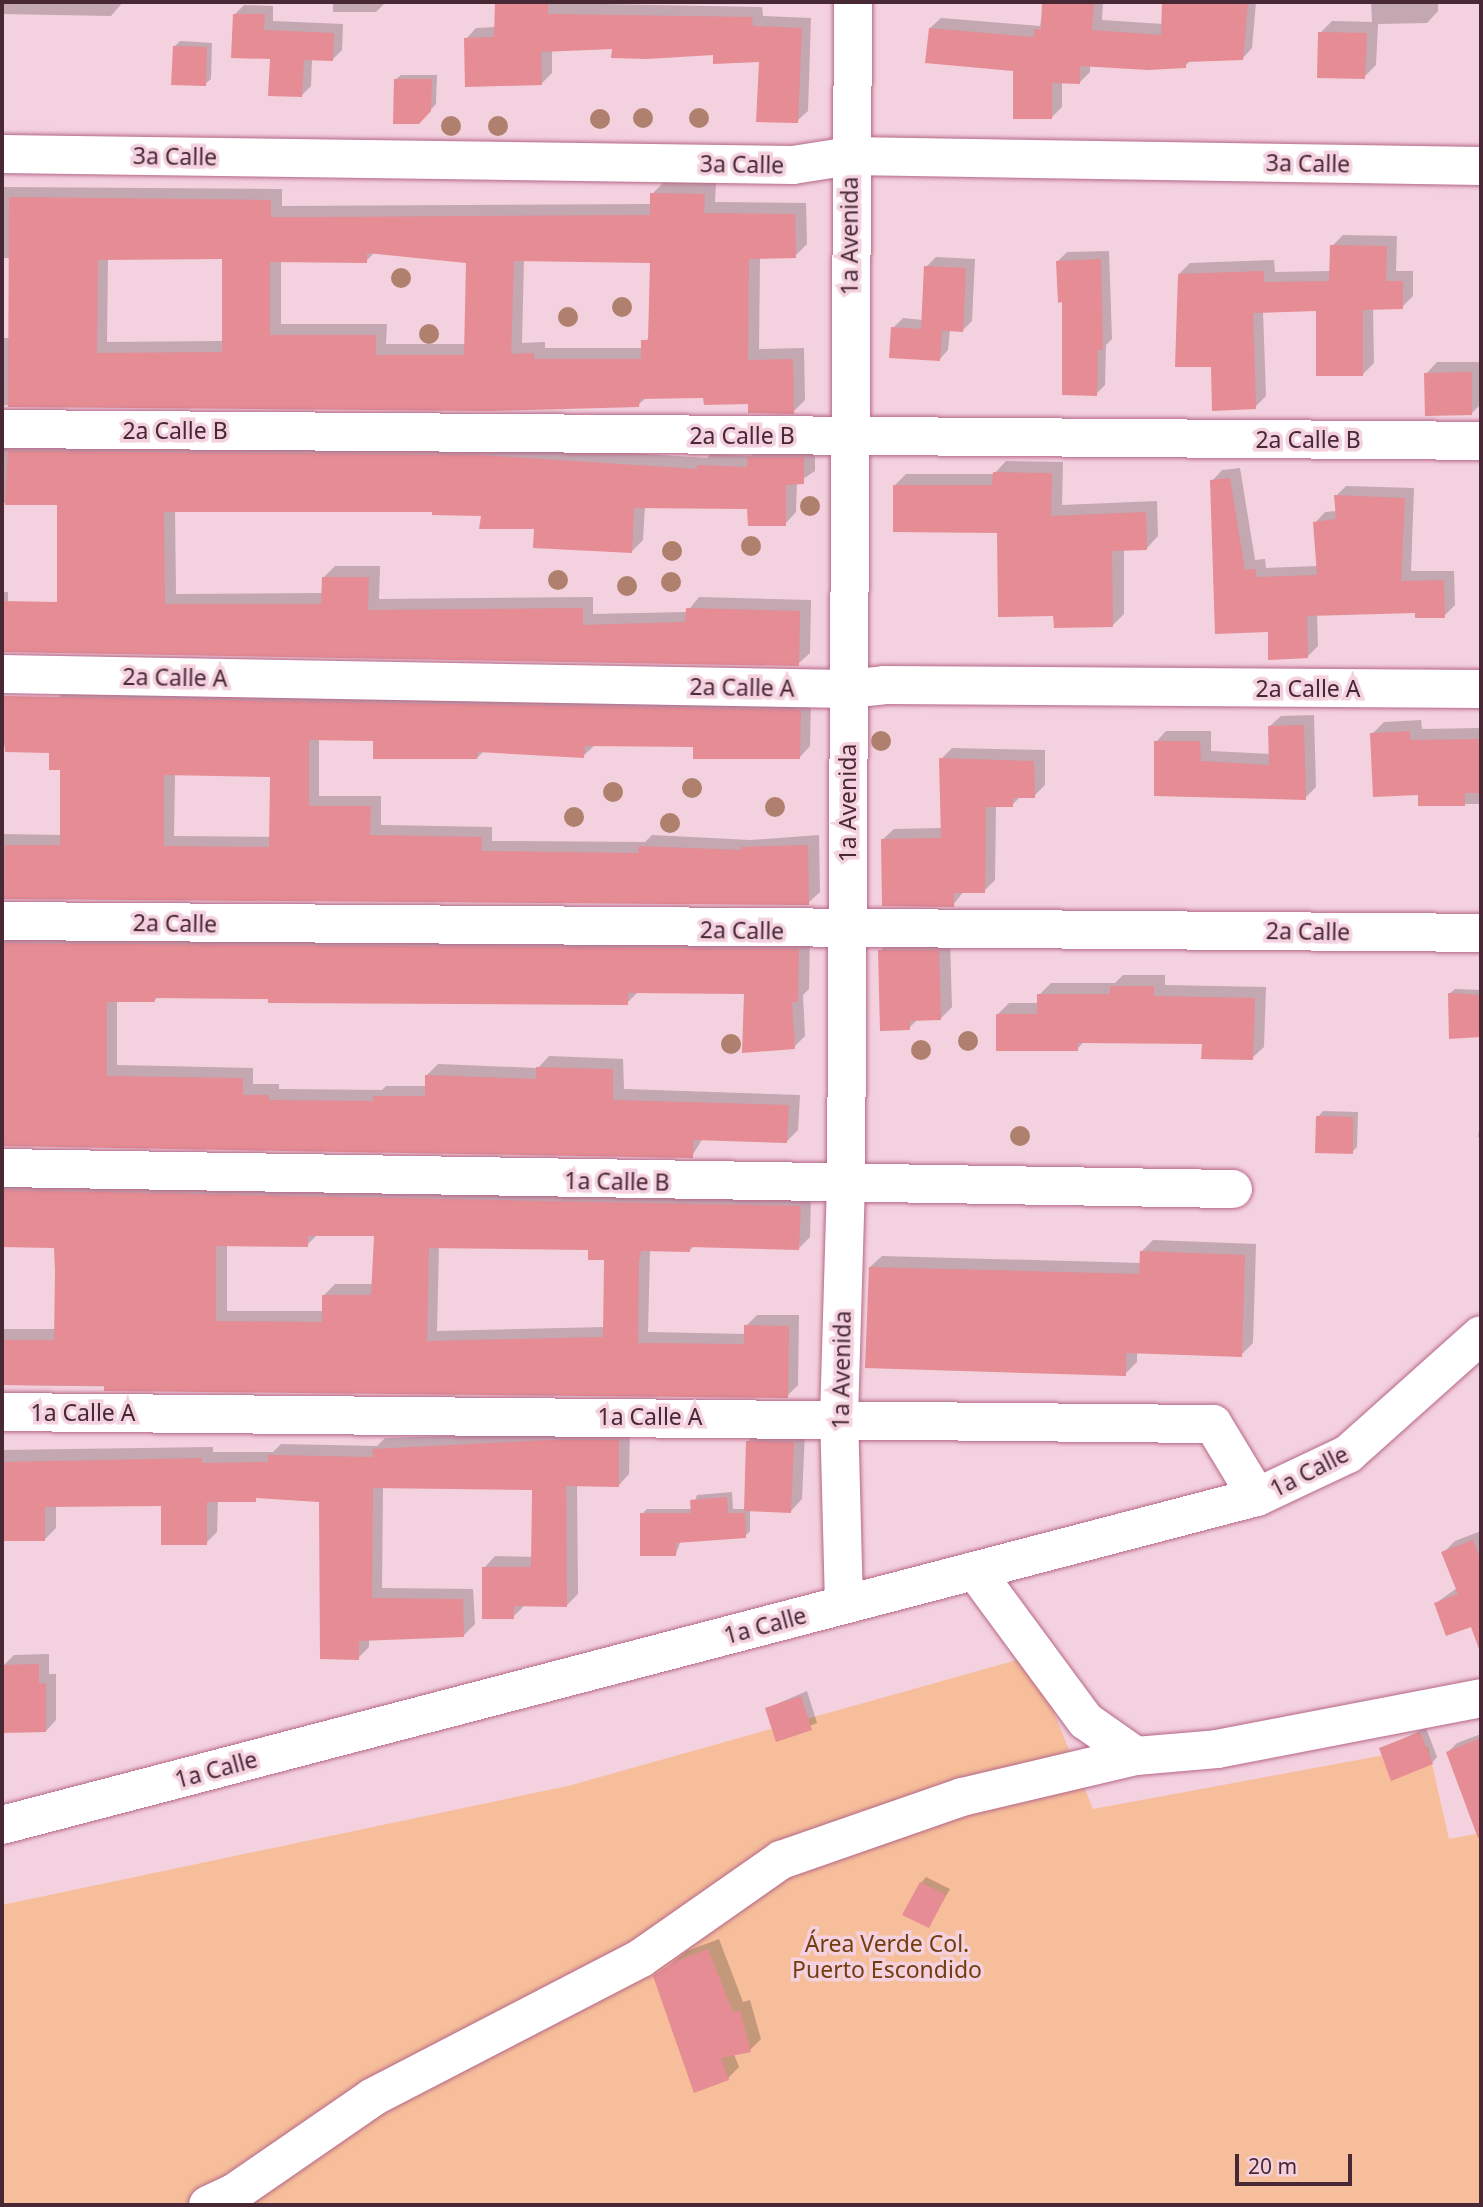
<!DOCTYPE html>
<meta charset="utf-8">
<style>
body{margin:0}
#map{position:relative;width:1483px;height:2207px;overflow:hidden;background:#f4d1de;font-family:"Noto Sans",sans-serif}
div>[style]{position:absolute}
.green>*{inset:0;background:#f6be9a}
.shadow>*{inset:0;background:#0003}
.building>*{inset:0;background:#e58c94}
.roads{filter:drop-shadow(0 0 2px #b56788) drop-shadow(0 0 2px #b56788)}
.minor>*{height:38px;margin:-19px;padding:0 19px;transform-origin:19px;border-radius:19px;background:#fff}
.trees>*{width:20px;height:20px;margin:-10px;border-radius:50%;background:#ae806d}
span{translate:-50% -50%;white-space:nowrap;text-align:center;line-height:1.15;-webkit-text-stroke:7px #f4d1de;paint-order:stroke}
.street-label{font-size:23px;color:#492836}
.park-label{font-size:23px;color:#743d10}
.frame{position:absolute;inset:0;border:4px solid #492836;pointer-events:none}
.scale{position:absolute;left:1235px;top:2154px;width:117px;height:32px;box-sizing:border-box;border:4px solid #492836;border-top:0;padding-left:9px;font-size:21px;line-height:24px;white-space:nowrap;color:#492836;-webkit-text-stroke:5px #f4d1de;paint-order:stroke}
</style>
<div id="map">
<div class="green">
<div style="clip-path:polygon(1031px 1656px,1093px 1809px,1428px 1747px,1449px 1839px,1481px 1833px,1481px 2205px,2px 2205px,2px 1905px,568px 1786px)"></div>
</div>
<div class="shadow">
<div style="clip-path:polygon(2px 2px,123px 2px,111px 16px,2px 14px)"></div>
<div style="clip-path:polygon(333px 2px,386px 2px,376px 12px,333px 12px)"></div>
<div style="clip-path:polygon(497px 2px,762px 7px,763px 16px,811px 18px,808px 111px,797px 121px,761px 60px,715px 53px,613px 47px,552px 50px,552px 73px,542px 83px,466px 39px,476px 28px,496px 27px)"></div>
<div style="clip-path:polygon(1044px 2px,1103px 2px,1102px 20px,1163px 24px,1164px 2px,1256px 2px,1252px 48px,1242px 59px,1191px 60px,1185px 66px,1090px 64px,1090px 72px,1079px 83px,1062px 82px,1062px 107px,1051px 118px,1015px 69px,930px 28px,941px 18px,1040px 26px)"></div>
<div style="clip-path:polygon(1371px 2px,1438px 2px,1438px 11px,1427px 23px,1378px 24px,1376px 65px,1364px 77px,1320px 33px,1332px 21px,1372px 22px)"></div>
<div style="clip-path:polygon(244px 5px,273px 6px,273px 21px,343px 24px,342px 50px,333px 59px,312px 59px,311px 86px,302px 95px,235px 14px)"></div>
<div style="clip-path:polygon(180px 41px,212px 43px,211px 79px,205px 84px,174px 47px)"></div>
<div style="clip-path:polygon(401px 75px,437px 75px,436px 104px,419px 122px,395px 80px)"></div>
<div style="clip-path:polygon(evenodd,664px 182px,716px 183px,715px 202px,806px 203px,807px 244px,795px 256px,760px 257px,759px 349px,804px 348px,805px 400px,793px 412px,704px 397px,647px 397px,638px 405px,487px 409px,2px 405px,2px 338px,10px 338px,10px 258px,2px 258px,2px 187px,282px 189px,282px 206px,652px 204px,652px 194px,664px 182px,375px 252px,468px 261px,466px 344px,386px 344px,387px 324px,281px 324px,281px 261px,366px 261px,375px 252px,664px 182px,224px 257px,223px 341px,107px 342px,108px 258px,224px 257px,664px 182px,524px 259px,652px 261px,650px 334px,643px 348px,545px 348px,545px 342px,522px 343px,524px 259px)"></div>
<div style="clip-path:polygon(1343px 235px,1397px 236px,1396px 271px,1413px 271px,1413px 296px,1402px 307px,1373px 308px,1374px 363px,1363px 374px,1318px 310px,1263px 311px,1266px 396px,1255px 407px,1213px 365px,1179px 274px,1190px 263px,1274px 260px,1275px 272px,1331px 271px,1332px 246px)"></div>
<div style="clip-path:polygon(1109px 251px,1112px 339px,1106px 345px,1105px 385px,1096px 394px,1064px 301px,1058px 261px,1067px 252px)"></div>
<div style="clip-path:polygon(936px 257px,975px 259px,972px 321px,963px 330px,950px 330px,948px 350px,939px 360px,893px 328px,903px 318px,923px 320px,926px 267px)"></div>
<div style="clip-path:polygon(1481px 268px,1481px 404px,1471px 414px,1426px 374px,1437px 362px,1479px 362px)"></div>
<div style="clip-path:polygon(2px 436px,492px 444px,707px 458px,711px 454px,751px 456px,761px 446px,815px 446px,815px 471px,797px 483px,796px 512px,785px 524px,748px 508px,645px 506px,643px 540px,631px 552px,483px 514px,434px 510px,175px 510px,176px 594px,323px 593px,323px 578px,335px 566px,380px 566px,379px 599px,593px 597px,593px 614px,687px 612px,699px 597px,811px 600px,810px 653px,798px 664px,58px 651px,59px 503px,2px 503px)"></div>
<div style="clip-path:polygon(1006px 461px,1063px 462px,1062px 505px,1157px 501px,1158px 536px,1147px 548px,1124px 549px,1124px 614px,1112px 626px,1055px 614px,998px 531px,895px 485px,906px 474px,994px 474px)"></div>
<div style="clip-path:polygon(1240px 468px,1255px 560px,1265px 559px,1266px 568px,1318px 566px,1315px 523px,1325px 512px,1337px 511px,1336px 496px,1346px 486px,1414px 488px,1411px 571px,1454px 571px,1455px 605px,1444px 616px,1416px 611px,1317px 614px,1318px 646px,1307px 657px,1269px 630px,1217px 632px,1212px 481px,1222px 470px)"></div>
<div style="clip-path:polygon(2px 592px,8px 592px,8px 632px,2px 639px)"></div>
<div style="clip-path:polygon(evenodd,69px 686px,811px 700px,810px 746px,799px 758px,694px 745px,595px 745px,583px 756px,484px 751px,477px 758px,375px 739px,319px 738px,319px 796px,381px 796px,381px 825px,492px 827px,492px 841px,645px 842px,652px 835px,750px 840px,819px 835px,820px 892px,808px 903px,2px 897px,2px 834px,62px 835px,58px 698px,69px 686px,175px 774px,272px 775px,271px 837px,174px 836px,175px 774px)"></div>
<div style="clip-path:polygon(2px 697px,10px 697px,10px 739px,2px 748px)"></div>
<div style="clip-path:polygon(1314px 715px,1316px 787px,1305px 798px,1156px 795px,1156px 742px,1166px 731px,1211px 731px,1211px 751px,1271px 754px,1270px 726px,1281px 716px)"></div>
<div style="clip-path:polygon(1421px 720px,1422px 729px,1481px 728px,1481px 804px,1420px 804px,1420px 793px,1372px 734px,1384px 722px)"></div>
<div style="clip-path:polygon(952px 748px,1045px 750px,1045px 785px,1034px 796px,1021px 796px,1012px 805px,996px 805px,995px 880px,984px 891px,964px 891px,953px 905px,883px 839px,894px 829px,942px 828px,941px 759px)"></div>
<div style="clip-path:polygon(2px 926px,810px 939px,809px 989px,803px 995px,805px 1036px,794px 1047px,746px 993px,638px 992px,627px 1003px,159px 996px,154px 1001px,117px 1000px,117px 1065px,253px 1068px,253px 1084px,279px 1084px,279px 1089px,382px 1090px,386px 1086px,426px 1086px,426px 1076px,438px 1064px,538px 1068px,549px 1056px,623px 1059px,624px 1089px,800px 1095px,798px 1130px,787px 1141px,703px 1138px,692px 1156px,2px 1144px)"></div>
<div style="clip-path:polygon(891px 939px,950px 939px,952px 1007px,940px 1019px,918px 1019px,909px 1028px,880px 951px)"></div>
<div style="clip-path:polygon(1123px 975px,1165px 975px,1165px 985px,1266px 987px,1264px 1047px,1252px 1058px,1204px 1042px,1085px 1041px,1077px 1049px,997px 1015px,1009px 1003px,1039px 1003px,1039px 995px,1051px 983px,1115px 983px)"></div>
<div style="clip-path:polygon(1455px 989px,1481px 990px,1481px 1036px,1451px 1037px,1449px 994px)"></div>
<div style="clip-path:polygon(1323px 1111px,1358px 1112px,1357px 1147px,1352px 1152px,1318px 1117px)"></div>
<div style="clip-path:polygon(1481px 1115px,1481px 1138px,1478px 1137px)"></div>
<div style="clip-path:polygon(evenodd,2px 1173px,811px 1196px,810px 1237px,799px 1248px,695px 1245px,689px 1251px,650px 1250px,648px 1332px,746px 1334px,746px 1326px,757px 1315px,799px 1315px,798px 1385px,787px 1396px,2px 1385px,2px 1329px,56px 1329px,56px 1246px,2px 1245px,2px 1173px,318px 1234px,375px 1234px,373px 1284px,335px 1284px,324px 1295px,324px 1311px,227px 1311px,227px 1244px,307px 1245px,318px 1234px,2px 1173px,439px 1246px,590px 1248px,606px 1258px,605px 1327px,437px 1331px,439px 1246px)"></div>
<div style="clip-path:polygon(1153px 1240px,1256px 1244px,1253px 1343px,1241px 1355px,1137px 1352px,1137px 1362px,1125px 1374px,870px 1267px,882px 1256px,1141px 1263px,1141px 1252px)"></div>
<div style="clip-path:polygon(630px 1430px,629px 1474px,618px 1486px,577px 1485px,578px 1594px,567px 1605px,524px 1606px,513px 1617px,484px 1568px,495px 1556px,533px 1557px,534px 1489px,383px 1487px,382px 1588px,473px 1589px,475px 1624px,464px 1635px,369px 1639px,369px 1647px,358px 1658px,320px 1501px,259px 1496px,218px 1500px,217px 1532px,206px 1543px,163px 1504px,56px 1505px,56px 1528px,45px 1539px,2px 1507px,2px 1450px,213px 1447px,213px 1452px,273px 1452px,281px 1444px,377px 1446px,385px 1438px)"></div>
<div style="clip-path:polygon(759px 1430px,805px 1431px,802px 1499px,791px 1511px,750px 1510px,750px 1531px,745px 1536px,681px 1540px,676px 1554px,642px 1514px,647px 1509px,692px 1509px,697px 1495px,732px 1492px,733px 1509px,746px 1509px,747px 1442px)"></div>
<div style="clip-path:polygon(1481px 1531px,1481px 1621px,1448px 1633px,1436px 1603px,1457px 1588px,1443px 1553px,1455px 1541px)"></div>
<div style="clip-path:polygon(49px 1654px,49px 1674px,56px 1674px,56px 1720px,46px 1731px,2px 1731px,4px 1665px,14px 1655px)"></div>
<div style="clip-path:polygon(807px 1691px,817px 1723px,777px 1739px,767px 1708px)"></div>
<div style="clip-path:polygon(1426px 1728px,1437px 1757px,1432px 1763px,1381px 1749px)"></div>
<div style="clip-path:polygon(1481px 1734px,1481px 1784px,1462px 1791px,1448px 1752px,1457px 1743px)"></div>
<div style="clip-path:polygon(926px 1877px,950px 1889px,929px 1926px,921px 1883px)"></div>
<div style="clip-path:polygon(719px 1939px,743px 2002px,750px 2000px,761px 2039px,750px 2050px,734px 2054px,739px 2067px,728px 2078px,655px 1977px,687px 1951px)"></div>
</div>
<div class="building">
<div style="clip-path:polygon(495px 2px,548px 2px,548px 14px,752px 17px,753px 26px,802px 28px,798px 123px,756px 122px,759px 62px,713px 64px,713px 55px,647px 59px,611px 58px,612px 49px,541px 52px,542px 85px,465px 87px,464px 38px,494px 37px)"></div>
<div style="clip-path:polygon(1042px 2px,1094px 2px,1092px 30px,1161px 35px,1162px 2px,1248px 2px,1243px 60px,1186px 62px,1186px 68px,1148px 70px,1080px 66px,1080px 84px,1052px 83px,1052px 119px,1013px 119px,1013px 71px,925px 63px,929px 28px,1034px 37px,1034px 29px,1041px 30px)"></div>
<div style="clip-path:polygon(233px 14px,265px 14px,264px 30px,334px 33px,333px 61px,304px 60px,302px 97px,268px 96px,270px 59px,231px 58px)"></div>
<div style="clip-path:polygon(1318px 32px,1367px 33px,1365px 79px,1317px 78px)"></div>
<div style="clip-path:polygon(173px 46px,207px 47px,206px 86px,171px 85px)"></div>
<div style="clip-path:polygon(394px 79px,432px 79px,431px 111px,419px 124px,393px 124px)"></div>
<div style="clip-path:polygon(evenodd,650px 193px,705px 194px,704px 213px,795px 214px,796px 258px,749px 259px,748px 360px,793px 359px,794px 414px,748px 413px,748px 404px,704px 405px,703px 398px,640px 399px,639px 407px,487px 411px,8px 407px,9px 197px,271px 200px,271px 217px,325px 217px,650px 215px,650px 193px,367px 253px,466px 263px,464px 355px,376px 355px,376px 335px,270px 335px,270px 262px,367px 263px,367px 253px,650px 193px,222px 259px,222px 352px,97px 353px,98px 260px,222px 259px,650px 193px,514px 261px,650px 263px,648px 340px,641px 340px,641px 359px,534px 359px,534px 353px,511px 354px,514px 261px)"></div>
<div style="clip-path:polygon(1330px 245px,1387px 246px,1386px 281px,1403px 281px,1403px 309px,1363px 310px,1363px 376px,1316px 376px,1316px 311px,1253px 313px,1256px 409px,1212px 411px,1211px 367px,1175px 367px,1178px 274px,1264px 271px,1264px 282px,1329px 281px)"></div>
<div style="clip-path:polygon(1101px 259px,1103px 350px,1098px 350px,1097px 396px,1062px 395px,1062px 302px,1058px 303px,1056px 261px)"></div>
<div style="clip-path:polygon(924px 266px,966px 268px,963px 332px,934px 330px,942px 331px,940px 361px,889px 358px,891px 327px,921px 329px)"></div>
<div style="clip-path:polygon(1472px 372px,1472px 415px,1425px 416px,1424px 373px)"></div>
<div style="clip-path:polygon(8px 451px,479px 455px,697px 469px,697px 465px,747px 467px,747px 457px,804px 457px,804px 484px,786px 485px,786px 526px,748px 526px,747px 509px,634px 508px,632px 553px,533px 548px,534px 529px,479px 529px,481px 516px,432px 515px,432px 512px,164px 512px,165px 604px,321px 604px,322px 577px,369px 577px,368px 610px,583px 608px,583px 625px,685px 622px,686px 608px,800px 611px,799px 666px,2px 652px,2px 601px,57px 602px,57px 505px,5px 505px)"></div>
<div style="clip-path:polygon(993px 472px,1052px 473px,1051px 516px,1146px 512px,1147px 550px,1112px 551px,1113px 627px,1054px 628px,1053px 616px,998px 617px,997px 533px,893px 532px,893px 485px,992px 485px)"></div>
<div style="clip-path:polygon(1230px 478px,1245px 570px,1256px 569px,1256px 577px,1317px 575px,1313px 522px,1336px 519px,1334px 495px,1405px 498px,1401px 581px,1444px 580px,1445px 618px,1415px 618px,1415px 613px,1307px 616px,1308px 658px,1268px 660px,1268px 632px,1215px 634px,1210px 480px)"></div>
<div style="clip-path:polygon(evenodd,2px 696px,801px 710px,800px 759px,693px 759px,693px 747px,585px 746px,584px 758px,478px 752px,477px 759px,373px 759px,373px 741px,309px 740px,309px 806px,371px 806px,370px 835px,482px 837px,481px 851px,638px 853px,639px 846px,741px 850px,741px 847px,808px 845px,809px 905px,4px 899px,5px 845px,60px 845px,60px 770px,49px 770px,49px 753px,5px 752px,2px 696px,164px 775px,270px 777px,269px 847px,164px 846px,164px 775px)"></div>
<div style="clip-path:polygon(1304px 725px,1306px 800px,1154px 796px,1154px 741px,1200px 741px,1201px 761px,1269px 765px,1268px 726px)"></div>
<div style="clip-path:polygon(1410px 731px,1410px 740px,1481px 739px,1481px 793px,1465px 793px,1465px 806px,1418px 806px,1418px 795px,1373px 797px,1370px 733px)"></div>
<div style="clip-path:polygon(939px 758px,1034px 761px,1035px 798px,1013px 798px,1013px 807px,986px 807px,985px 893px,954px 893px,954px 907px,882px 906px,881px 839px,941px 838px)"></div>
<div style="clip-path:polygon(2px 943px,799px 949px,798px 1002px,792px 1002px,795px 1049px,742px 1053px,744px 994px,628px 993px,628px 1005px,268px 1003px,268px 999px,154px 998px,155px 1002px,107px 1002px,107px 1076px,243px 1078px,243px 1095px,269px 1095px,269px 1100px,373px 1101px,373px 1096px,425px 1096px,425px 1075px,536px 1079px,536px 1067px,613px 1069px,613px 1100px,789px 1105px,787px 1143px,693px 1140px,693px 1158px,2px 1146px)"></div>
<div style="clip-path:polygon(878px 950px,939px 950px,941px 1020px,910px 1021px,910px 1030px,880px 1031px)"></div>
<div style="clip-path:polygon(1110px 986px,1154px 986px,1154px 996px,1255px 998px,1253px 1060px,1201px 1059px,1202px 1044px,1078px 1043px,1078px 1051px,996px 1051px,996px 1014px,1037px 1014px,1037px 994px,1110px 994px)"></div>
<div style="clip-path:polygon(1448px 993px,1481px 995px,1481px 1037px,1449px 1039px)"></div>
<div style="clip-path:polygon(1316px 1116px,1353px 1117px,1353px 1154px,1315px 1153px)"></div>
<div style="clip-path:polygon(evenodd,2px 1190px,801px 1206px,799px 1250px,690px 1247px,690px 1252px,641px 1251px,639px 1261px,638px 1343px,744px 1344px,744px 1325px,789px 1326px,788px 1398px,104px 1391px,104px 1386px,2px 1385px,2px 1340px,54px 1340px,55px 1271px,54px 1248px,2px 1247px,2px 1190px,308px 1236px,374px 1236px,371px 1295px,322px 1295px,322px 1322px,216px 1321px,216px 1246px,308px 1247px,308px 1236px,2px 1190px,429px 1248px,588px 1250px,588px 1260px,604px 1260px,603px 1337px,427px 1341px,429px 1248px)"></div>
<div style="clip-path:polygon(1140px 1251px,1245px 1255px,1242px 1357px,1126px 1353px,1126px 1376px,865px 1368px,869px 1267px,1139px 1274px)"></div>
<div style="clip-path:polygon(550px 1440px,619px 1440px,619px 1487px,566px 1486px,567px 1607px,514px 1606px,514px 1619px,482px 1619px,482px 1567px,531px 1567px,532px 1490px,373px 1488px,372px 1598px,463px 1599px,464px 1637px,359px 1641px,359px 1660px,320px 1659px,319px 1502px,256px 1498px,256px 1502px,207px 1502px,207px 1545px,161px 1545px,161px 1506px,45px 1507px,45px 1541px,4px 1541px,3px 1462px,202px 1458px,202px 1463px,268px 1462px,268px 1455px,373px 1457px,372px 1449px)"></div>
<div style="clip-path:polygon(746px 1441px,794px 1442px,791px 1513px,744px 1511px)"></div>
<div style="clip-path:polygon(727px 1497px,728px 1513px,745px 1513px,746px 1538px,676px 1543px,676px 1556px,640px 1556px,640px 1513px,691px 1513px,690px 1500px)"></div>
<div style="clip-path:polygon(1473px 1540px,1481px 1561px,1479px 1649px,1471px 1627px,1446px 1636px,1434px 1603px,1458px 1594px,1441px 1552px)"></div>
<div style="clip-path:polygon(39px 1664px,39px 1684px,46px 1683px,46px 1732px,2px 1733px,2px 1665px)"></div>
<div style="clip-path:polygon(801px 1696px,812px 1730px,776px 1742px,765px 1708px)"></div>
<div style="clip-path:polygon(1420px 1732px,1433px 1764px,1391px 1781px,1379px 1748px)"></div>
<div style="clip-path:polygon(1481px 1738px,1481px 1837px,1478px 1838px,1446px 1752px)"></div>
<div style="clip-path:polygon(920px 1882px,946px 1895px,929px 1928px,902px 1915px)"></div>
<div style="clip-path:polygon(708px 1949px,733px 2012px,740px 2010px,751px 2052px,721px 2058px,729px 2080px,694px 2093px,653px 1976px,674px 1962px)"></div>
</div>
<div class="roads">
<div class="minor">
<div style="left:2px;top:154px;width:791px;rotate:0.8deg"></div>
<div style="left:793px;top:165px;width:58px;rotate:-9deg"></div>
<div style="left:850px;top:156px;width:631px;rotate:0.91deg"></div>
<div style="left:2px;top:429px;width:1479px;rotate:0.46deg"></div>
<div style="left:2px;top:674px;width:846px;rotate:1.02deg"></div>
<div style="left:848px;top:689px;width:36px;rotate:-6deg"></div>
<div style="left:884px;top:685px;width:597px;rotate:0.38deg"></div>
<div style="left:2px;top:921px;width:1479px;rotate:0.46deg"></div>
<div style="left:2px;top:1168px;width:1231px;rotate:0.98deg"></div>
<div style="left:2px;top:1412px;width:1211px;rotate:0.57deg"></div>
<div style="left:1213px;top:1424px;width:85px;rotate:58.9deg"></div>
<div style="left:976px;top:1572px;width:185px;rotate:53.6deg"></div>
<div style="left:1086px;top:1721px;width:61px;rotate:35deg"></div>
<div style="left:1136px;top:1756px;width:81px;rotate:-4.9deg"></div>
<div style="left:1217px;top:1749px;width:269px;rotate:-10.9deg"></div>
<div style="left:844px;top:1604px;width:186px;rotate:-91.5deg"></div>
<div style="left:839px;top:1418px;width:233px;rotate:-88.3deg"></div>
<div style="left:846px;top:1185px;width:1183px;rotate:-89.66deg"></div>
<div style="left:2px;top:1825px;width:1297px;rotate:-14.65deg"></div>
<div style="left:1257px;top:1497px;width:101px;rotate:-25.3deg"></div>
<div style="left:1348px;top:1454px;width:178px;rotate:-41.8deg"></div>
<div style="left:208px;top:2205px;width:29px;rotate:-25deg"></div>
<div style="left:234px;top:2193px;width:169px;rotate:-34.6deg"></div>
<div style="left:373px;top:2097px;width:302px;rotate:-27.4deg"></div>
<div style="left:641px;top:1958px;width:171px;rotate:-35deg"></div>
<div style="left:781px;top:1860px;width:192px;rotate:-19.2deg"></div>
<div style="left:962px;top:1797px;width:179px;rotate:-13.3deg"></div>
</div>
</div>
<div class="trees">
<div style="left:643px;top:118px"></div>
<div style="left:699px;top:118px"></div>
<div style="left:600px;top:119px"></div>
<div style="left:451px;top:126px"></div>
<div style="left:498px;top:126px"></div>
<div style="left:401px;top:278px"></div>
<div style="left:622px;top:307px"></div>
<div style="left:568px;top:317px"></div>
<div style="left:429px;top:334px"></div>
<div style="left:810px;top:506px"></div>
<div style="left:751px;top:546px"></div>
<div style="left:672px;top:551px"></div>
<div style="left:558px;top:580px"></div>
<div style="left:671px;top:582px"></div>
<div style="left:627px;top:586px"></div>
<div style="left:881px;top:741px"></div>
<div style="left:692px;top:788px"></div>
<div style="left:613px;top:792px"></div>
<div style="left:775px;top:807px"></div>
<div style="left:574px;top:817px"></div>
<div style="left:670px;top:823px"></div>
<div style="left:968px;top:1041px"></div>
<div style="left:731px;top:1044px"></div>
<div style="left:921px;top:1050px"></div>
<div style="left:1020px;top:1136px"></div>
</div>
<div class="street-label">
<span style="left:175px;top:156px;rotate:1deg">3a Calle</span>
<span style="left:1308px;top:163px;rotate:1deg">3a Calle</span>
<span style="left:742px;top:164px;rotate:1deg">3a Calle</span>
<span style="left:849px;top:236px;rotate:-90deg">1a Avenida</span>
<span style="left:175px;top:430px">2a Calle B</span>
<span style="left:742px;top:435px">2a Calle B</span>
<span style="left:1308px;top:439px">2a Calle B</span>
<span style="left:175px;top:677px;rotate:1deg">2a Calle A</span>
<span style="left:742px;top:687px;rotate:1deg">2a Calle A</span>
<span style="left:1308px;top:688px">2a Calle A</span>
<span style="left:847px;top:803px;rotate:-90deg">1a Avenida</span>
<span style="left:175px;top:923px;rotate:1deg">2a Calle</span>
<span style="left:742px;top:930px;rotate:1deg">2a Calle</span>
<span style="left:1308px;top:931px;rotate:1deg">2a Calle</span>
<span style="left:617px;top:1181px;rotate:1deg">1a Calle B</span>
<span style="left:841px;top:1370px;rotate:-89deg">1a Avenida</span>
<span style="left:83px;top:1412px">1a Calle A</span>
<span style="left:650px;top:1416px">1a Calle A</span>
<span style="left:1309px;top:1471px;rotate:-27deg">1a Calle</span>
<span style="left:765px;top:1625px;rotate:-15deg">1a Calle</span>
<span style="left:216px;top:1769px;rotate:-15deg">1a Calle</span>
</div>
<div class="park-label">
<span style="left:887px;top:1956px">Área Verde Col.<br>Puerto Escondido</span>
</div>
<div class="frame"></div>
<div class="scale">20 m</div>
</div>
